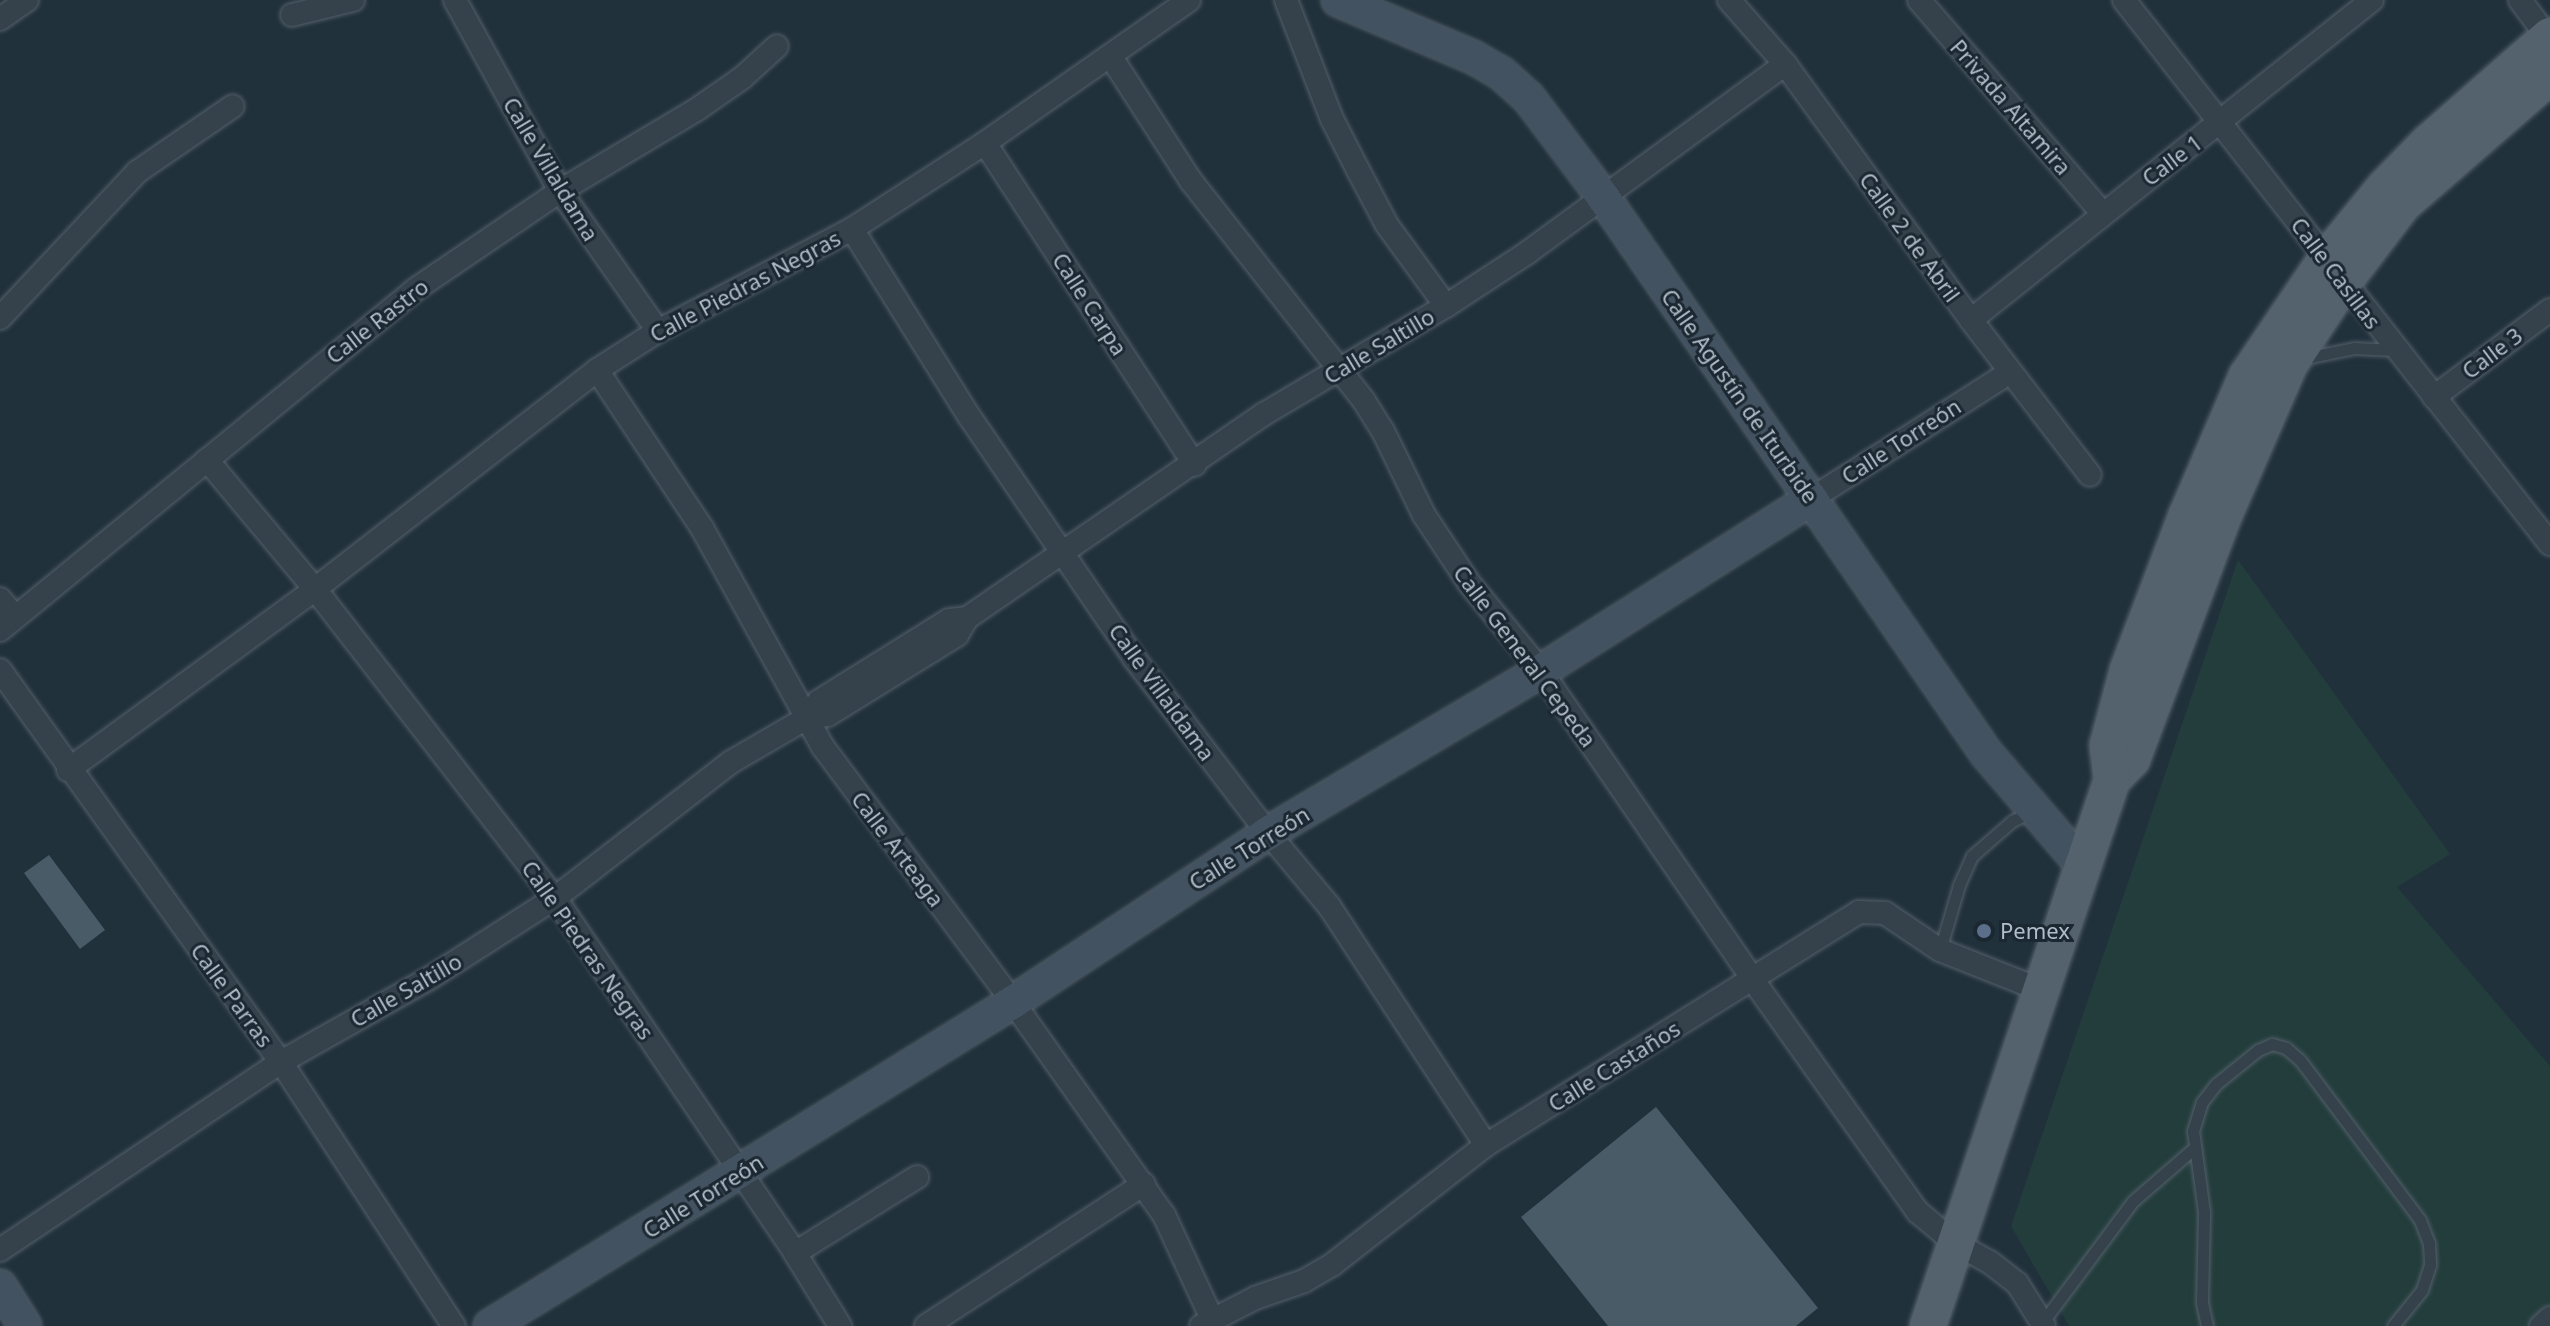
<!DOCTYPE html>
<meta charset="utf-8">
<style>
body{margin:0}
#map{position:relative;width:2550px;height:1326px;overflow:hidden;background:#21313c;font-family:"Noto Sans",sans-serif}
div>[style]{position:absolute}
.green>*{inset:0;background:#233d3c}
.building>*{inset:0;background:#4a5b68}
.roads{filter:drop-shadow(0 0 2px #54606a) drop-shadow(0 0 2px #54606a)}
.lane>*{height:11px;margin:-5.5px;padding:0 5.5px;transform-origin:5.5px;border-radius:5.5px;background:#35424c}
.street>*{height:22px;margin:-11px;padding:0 11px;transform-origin:11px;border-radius:11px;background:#35424c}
.secondary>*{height:32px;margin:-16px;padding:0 16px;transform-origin:16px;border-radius:16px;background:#435260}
.primary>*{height:36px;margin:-18px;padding:0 18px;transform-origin:18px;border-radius:18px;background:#53626d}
.dots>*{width:22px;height:22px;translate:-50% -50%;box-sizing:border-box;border:4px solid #1b2731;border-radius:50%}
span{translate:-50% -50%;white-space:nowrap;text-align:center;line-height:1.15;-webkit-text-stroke:6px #1b2731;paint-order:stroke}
.street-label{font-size:22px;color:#b1bdc8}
.poi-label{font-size:22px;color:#b1bdc8}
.left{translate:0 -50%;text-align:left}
</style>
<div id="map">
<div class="green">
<div style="clip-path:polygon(2238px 560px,2450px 854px,2397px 887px,2550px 1066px,2550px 1310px,2528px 1326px,2069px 1326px,2011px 1226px)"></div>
</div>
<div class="building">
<div style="clip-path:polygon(49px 855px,105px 930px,80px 949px,24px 873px)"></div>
<div style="clip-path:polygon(1656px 1107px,1818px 1308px,1796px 1326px,1608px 1326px,1521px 1217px)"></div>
</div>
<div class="roads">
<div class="lane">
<div style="left:2305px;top:358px;width:50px;rotate:-11.5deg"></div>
<div style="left:2354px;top:348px;width:40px;rotate:2.9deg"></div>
<div style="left:1940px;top:950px;width:68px;rotate:-73.7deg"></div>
<div style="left:1959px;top:885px;width:32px;rotate:-66deg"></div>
<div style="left:1972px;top:856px;width:53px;rotate:-41.2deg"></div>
<div style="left:2012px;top:821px;width:23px;rotate:-25deg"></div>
<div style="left:2042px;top:1323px;width:152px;rotate:-53.3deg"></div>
<div style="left:2133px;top:1201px;width:79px;rotate:-40.9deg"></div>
<div style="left:2207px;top:1326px;width:25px;rotate:-102deg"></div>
<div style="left:2202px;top:1302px;width:90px;rotate:-88.7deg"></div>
<div style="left:2204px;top:1212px;width:82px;rotate:-97.7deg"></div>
<div style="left:2193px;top:1131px;width:30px;rotate:-73deg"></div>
<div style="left:2202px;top:1102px;width:23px;rotate:-52deg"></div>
<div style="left:2216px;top:1084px;width:54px;rotate:-39deg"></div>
<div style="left:2258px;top:1050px;width:15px;rotate:-23deg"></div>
<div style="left:2272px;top:1044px;width:15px;rotate:16deg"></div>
<div style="left:2286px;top:1048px;width:18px;rotate:41deg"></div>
<div style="left:2300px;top:1060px;width:200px;rotate:53.1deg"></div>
<div style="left:2420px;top:1220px;width:25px;rotate:69deg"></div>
<div style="left:2429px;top:1243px;width:22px;rotate:87deg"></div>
<div style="left:2430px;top:1265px;width:26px;rotate:108deg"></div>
<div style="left:2422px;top:1290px;width:46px;rotate:128.9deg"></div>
</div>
<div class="street">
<div style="left:455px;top:0;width:218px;rotate:61.2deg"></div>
<div style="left:560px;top:191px;width:171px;rotate:55deg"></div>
<div style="left:1286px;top:0;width:128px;rotate:68.9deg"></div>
<div style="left:1332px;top:119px;width:57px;rotate:63deg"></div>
<div style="left:1358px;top:170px;width:62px;rotate:62.2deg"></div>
<div style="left:1387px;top:225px;width:100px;rotate:53.9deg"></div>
<div style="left:1729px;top:0;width:85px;rotate:48.8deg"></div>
<div style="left:1785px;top:64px;width:316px;rotate:54deg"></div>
<div style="left:1971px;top:320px;width:195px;rotate:52.5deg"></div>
<div style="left:1919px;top:0;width:282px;rotate:49.3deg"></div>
<div style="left:2124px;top:0;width:691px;rotate:51.94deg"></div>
<div style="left:2520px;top:0;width:47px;rotate:53.6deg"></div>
<div style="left:292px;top:15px;width:63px;rotate:-13.8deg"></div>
<div style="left:0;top:19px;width:33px;rotate:-35deg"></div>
<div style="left:1111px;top:57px;width:148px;rotate:57.2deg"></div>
<div style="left:1191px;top:181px;width:280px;rotate:51.8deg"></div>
<div style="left:1364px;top:401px;width:36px;rotate:58deg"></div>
<div style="left:1383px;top:431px;width:93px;rotate:64deg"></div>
<div style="left:1424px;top:515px;width:82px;rotate:56.5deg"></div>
<div style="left:1469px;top:583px;width:114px;rotate:50.7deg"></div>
<div style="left:1541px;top:671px;width:375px;rotate:55.5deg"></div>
<div style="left:1753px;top:980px;width:285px;rotate:54.6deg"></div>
<div style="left:1918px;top:1212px;width:48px;rotate:40deg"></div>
<div style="left:1955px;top:1243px;width:41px;rotate:29.1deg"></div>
<div style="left:1991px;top:1263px;width:33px;rotate:38deg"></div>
<div style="left:2017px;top:1283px;width:51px;rotate:57.9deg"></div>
<div style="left:985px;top:143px;width:384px;rotate:56.9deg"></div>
<div style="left:852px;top:229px;width:221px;rotate:58deg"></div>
<div style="left:969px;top:416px;width:293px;rotate:55.7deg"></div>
<div style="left:1134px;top:658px;width:220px;rotate:52.6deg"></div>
<div style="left:1268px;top:833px;width:95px;rotate:50.1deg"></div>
<div style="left:1329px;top:906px;width:286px;rotate:56.7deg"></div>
<div style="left:0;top:318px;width:200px;rotate:-46.8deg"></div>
<div style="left:137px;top:172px;width:116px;rotate:-34.5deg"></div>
<div style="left:1971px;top:320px;width:513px;rotate:-38.59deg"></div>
<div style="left:597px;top:370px;width:190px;rotate:56.4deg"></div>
<div style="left:702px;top:528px;width:250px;rotate:61.1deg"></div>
<div style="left:823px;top:747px;width:318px;rotate:53.3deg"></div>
<div style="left:1013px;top:1002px;width:261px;rotate:54.7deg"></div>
<div style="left:1164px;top:1215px;width:115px;rotate:65.2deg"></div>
<div style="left:2434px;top:397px;width:145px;rotate:-36.9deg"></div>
<div style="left:207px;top:460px;width:168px;rotate:50.1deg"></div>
<div style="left:315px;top:589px;width:391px;rotate:52.2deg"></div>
<div style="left:555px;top:898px;width:429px;rotate:55.9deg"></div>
<div style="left:795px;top:1253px;width:86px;rotate:58.3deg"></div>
<div style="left:1811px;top:499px;width:236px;rotate:-32.5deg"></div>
<div style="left:0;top:599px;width:23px;rotate:50deg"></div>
<div style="left:0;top:630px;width:538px;rotate:-39.34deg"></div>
<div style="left:416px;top:289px;width:174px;rotate:-34.2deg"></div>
<div style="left:560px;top:191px;width:158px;rotate:-30.8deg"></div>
<div style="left:696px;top:110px;width:56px;rotate:-34.8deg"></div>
<div style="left:742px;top:78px;width:47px;rotate:-42.4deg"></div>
<div style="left:0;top:670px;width:482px;rotate:54.4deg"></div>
<div style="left:281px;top:1062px;width:316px;rotate:56.8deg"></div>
<div style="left:805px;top:719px;width:23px;rotate:-10deg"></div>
<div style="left:828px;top:715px;width:152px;rotate:-31.8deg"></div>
<div style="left:957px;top:635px;width:20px;rotate:-60deg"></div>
<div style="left:967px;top:618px;width:360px;rotate:-34.5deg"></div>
<div style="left:1264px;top:414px;width:212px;rotate:-30.7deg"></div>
<div style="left:1446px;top:306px;width:97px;rotate:-33.2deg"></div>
<div style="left:1527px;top:253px;width:320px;rotate:-36.2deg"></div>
<div style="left:68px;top:770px;width:306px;rotate:-36.2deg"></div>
<div style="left:315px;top:589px;width:357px;rotate:-37.8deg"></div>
<div style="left:597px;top:370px;width:72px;rotate:-32.6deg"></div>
<div style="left:658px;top:331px;width:219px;rotate:-27.7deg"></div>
<div style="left:852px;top:229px;width:158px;rotate:-32.9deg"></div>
<div style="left:985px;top:143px;width:249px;rotate:-35deg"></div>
<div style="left:0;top:1250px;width:338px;rotate:-33.8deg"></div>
<div style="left:281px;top:1062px;width:171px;rotate:-29.4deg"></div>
<div style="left:430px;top:978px;width:148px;rotate:-32.6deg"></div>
<div style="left:555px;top:898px;width:222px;rotate:-37.7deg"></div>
<div style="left:731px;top:762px;width:86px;rotate:-30.2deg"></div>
<div style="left:805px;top:719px;width:23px;rotate:-52deg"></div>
<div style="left:819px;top:701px;width:153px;rotate:-31.9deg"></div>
<div style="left:949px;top:620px;width:18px;rotate:-6deg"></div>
<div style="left:795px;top:1253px;width:144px;rotate:-31.9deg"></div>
<div style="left:926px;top:1326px;width:260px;rotate:-33.1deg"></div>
<div style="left:1201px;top:1326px;width:61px;rotate:-27.4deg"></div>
<div style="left:1255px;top:1298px;width:52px;rotate:-19.1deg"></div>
<div style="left:1304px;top:1281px;width:34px;rotate:-30deg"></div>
<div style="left:1333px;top:1264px;width:194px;rotate:-37.9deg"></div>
<div style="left:1486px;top:1145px;width:440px;rotate:-32deg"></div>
<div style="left:1859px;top:912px;width:26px;rotate:2deg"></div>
<div style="left:1885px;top:913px;width:66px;rotate:33.9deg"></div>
<div style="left:1940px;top:950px;width:109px;rotate:21.6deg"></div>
<div style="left:2541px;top:1326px;width:12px;rotate:-42deg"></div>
</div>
<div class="secondary">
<div style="left:1338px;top:0;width:147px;rotate:22.9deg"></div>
<div style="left:1473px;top:57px;width:32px;rotate:30deg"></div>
<div style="left:1501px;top:73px;width:36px;rotate:42deg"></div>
<div style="left:1528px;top:97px;width:125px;rotate:53.1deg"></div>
<div style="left:1603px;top:197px;width:675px;rotate:55.44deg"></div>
<div style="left:1986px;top:753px;width:149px;rotate:49.4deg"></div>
<div style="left:0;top:1286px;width:47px;rotate:58deg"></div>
<div style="left:490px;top:1326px;width:615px;rotate:-31.78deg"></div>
<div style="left:1013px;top:1002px;width:306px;rotate:-33.5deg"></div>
<div style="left:1268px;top:833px;width:317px;rotate:-30.7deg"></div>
<div style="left:1541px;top:671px;width:320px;rotate:-32.5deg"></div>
</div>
<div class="primary">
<div style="left:2112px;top:780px;width:29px;rotate:-46deg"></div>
<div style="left:2132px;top:759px;width:259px;rotate:-69.4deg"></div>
<div style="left:2223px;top:517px;width:166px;rotate:-66.5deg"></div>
<div style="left:2289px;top:365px;width:103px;rotate:-56.5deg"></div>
<div style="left:2346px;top:279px;width:94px;rotate:-52.8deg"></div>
<div style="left:2403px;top:204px;width:195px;rotate:-41deg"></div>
<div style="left:1928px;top:1326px;width:576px;rotate:-71.38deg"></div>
<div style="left:2112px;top:780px;width:35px;rotate:-97deg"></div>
<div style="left:2108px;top:745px;width:78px;rotate:-75.1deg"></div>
<div style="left:2128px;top:670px;width:166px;rotate:-69.2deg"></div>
<div style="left:2187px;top:515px;width:151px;rotate:-66.7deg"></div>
<div style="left:2247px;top:376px;width:143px;rotate:-55.9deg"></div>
<div style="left:2327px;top:258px;width:92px;rotate:-50.8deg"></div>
<div style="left:2385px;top:187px;width:62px;rotate:-45.7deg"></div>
<div style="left:2428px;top:143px;width:162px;rotate:-41.3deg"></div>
</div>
</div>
<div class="dots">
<div style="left:1984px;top:931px;background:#5c6f8a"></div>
</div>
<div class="street-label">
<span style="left:2011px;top:107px;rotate:49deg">Privada Altamira</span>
<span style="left:2172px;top:160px;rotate:-37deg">Calle 1</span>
<span style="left:551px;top:169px;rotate:59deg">Calle Villaldama</span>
<span style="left:1910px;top:237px;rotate:54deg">Calle 2 de Abril</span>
<span style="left:2336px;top:273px;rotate:53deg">Calle Casillas</span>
<span style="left:745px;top:286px;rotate:-28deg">Calle Piedras Negras</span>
<span style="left:1090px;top:304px;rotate:57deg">Calle Carpa</span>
<span style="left:377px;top:321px;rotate:-38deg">Calle Rastro</span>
<span style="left:1379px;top:346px;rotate:-31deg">Calle Saltillo</span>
<span style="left:2492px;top:353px;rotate:-37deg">Calle 3</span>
<span style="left:1740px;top:396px;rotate:55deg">Calle Agustín de Iturbide</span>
<span style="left:1901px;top:441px;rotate:-33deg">Calle Torreón</span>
<span style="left:1525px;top:656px;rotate:53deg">Calle General Cepeda</span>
<span style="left:1162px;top:692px;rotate:54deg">Calle Villaldama</span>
<span style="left:1249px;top:848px;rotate:-32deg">Calle Torreón</span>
<span style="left:898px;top:849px;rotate:53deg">Calle Arteaga</span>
<span style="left:588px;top:950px;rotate:55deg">Calle Piedras Negras</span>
<span style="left:406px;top:990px;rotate:-30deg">Calle Saltillo</span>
<span style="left:232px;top:995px;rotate:54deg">Calle Parras</span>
<span style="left:1614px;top:1066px;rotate:-32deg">Calle Castaños</span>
<span style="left:703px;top:1196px;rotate:-32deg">Calle Torreón</span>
</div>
<div class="poi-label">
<span class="left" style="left:2000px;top:931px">Pemex</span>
</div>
</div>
